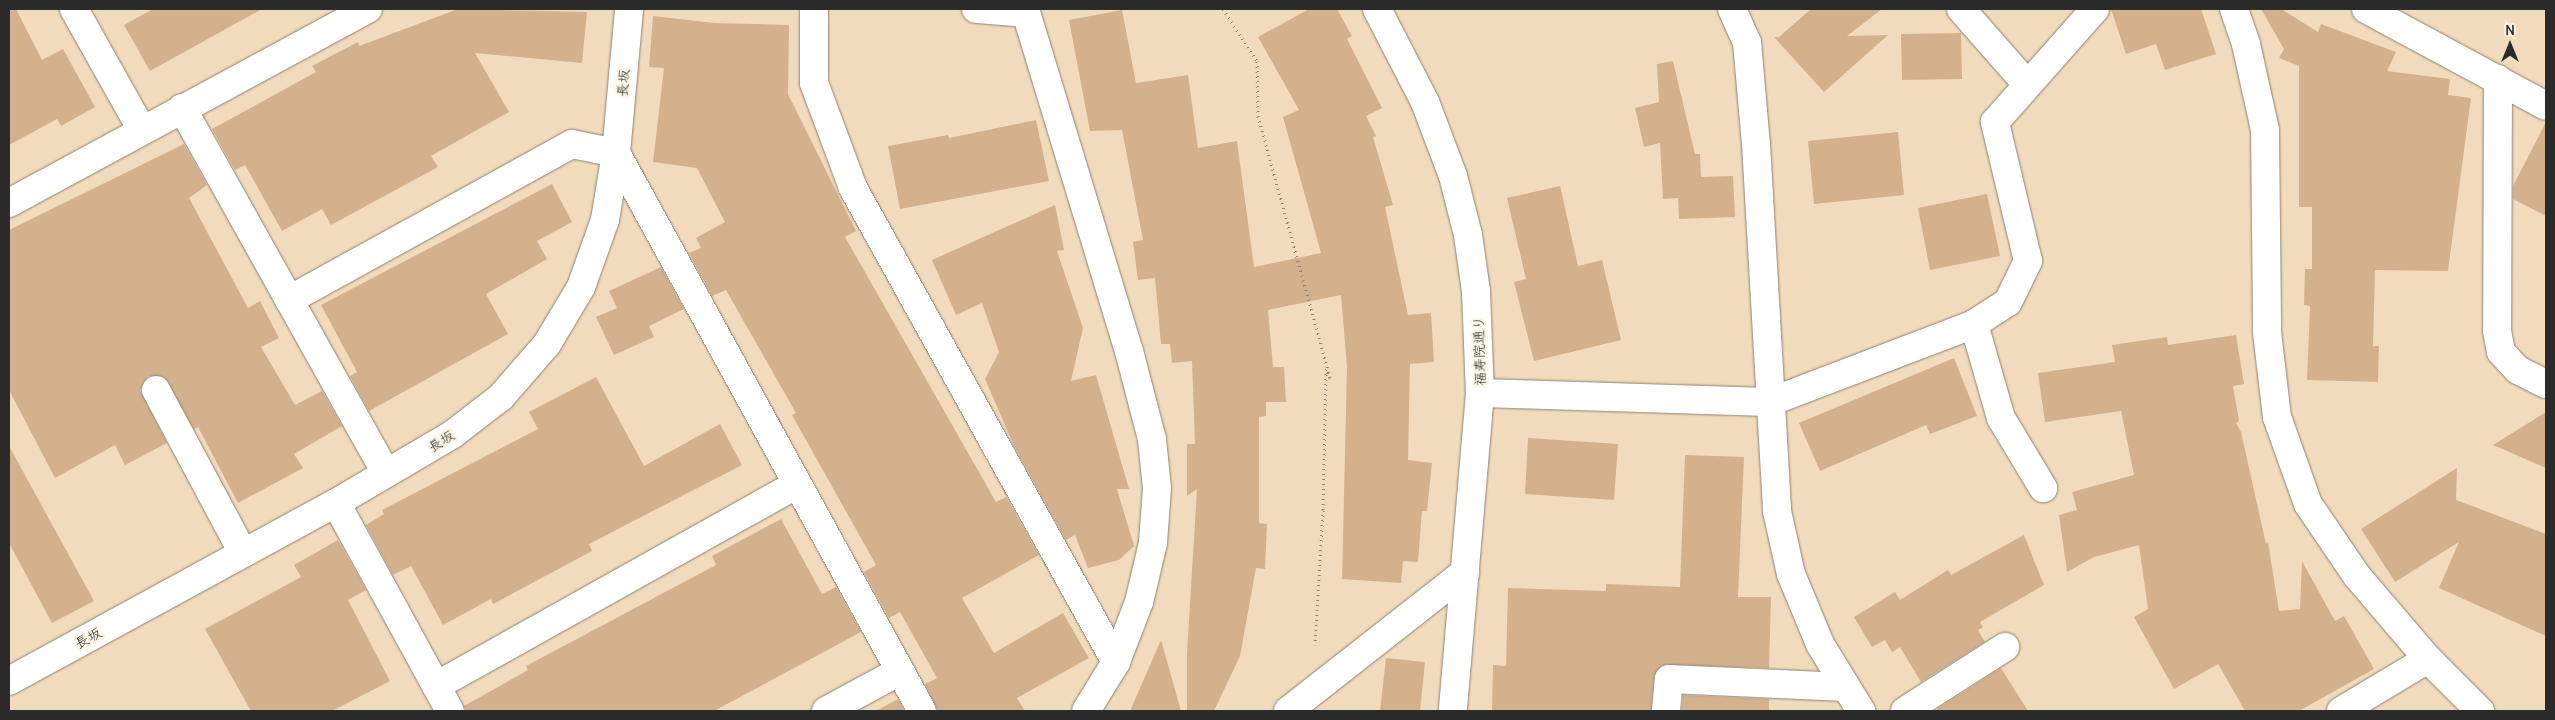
<!DOCTYPE html>
<meta charset="utf-8">
<style>
body{margin:0}
#map{position:relative;width:2555px;height:720px;overflow:hidden;background:#f2dbbc;font-family:Delius,"Klee One",sans-serif}
div>[style]{position:absolute}
.building>*{inset:0;background:#d3b18d}
.path>*{height:3px;margin-top:-1.5px;transform-origin:0;background:repeating-linear-gradient(90deg,#8e8374 0 1px,transparent 0 5px)}
.roads{filter:drop-shadow(0 0 1px #8e8374) drop-shadow(0 0 1px #8e8374)}
.street>*{height:28px;margin:-14px;padding:0 14px;transform-origin:14px;border-radius:14px;background:#fff}
.secondary>*{height:28px;margin:-14px;padding:0 14px;transform-origin:14px;border-radius:14px;background:#fff}
span{translate:-50% -50%;white-space:nowrap;text-align:center;line-height:1.15;-webkit-text-stroke:5px #fcf5e5;paint-order:stroke}
.street-label{font-size:14px;color:#2b2b2b}
.frame{position:absolute;inset:0;border:10px solid #2b2b2b;pointer-events:none}
.north{position:absolute;left:2485px;top:20px;width:50px;height:50px;-webkit-text-stroke:4px #fcf5e5;paint-order:stroke;rotate:0deg;font-size:14px;font-weight:700;line-height:20px;text-align:center;color:#2b2b2b}
.north::after{content:'';display:block;margin:auto;width:18px;height:22px;background:#2b2b2b;clip-path:polygon(50% 0,100% 100%,50% 72%,0 100%)}
</style>
<div id="map">
<div class="building">
<div style="clip-path:polygon(9px 9px,16px 9px,42px 60px,63px 49px,95px 107px,61px 126px,57px 119px,9px 145px)"></div>
<div style="clip-path:polygon(153px 9px,262px 9px,150px 71px,124px 25px)"></div>
<div style="clip-path:polygon(458px 9px,587px 12px,582px 63px,475px 53px,509px 112px,431px 156px,438px 167px,331px 225px,322px 209px,282px 231px,245px 165px,235px 170px,212px 129px,316px 72px,312px 66px,358px 42px,359px 46px)"></div>
<div style="clip-path:polygon(1309px 9px,1337px 9px,1352px 36px,1347px 39px,1382px 108px,1366px 116px,1376px 136px,1373px 137px,1393px 205px,1385px 207px,1408px 315px,1431px 313px,1434px 362px,1410px 364px,1408px 460px,1432px 463px,1427px 511px,1422px 511px,1418px 562px,1403px 561px,1401px 583px,1342px 579px,1347px 367px,1341px 295px,1268px 310px,1273px 367px,1284px 367px,1286px 402px,1266px 402px,1266px 416px,1259px 417px,1259px 523px,1267px 524px,1265px 569px,1256px 568px,1240px 656px,1214px 711px,1187px 711px,1187px 653px,1197px 489px,1187px 496px,1187px 444px,1195px 444px,1192px 361px,1172px 363px,1170px 344px,1161px 344px,1155px 278px,1138px 280px,1133px 242px,1143px 240px,1122px 130px,1090px 131px,1069px 20px,1122px 10px,1136px 83px,1188px 75px,1198px 148px,1237px 141px,1254px 267px,1321px 253px,1283px 117px,1299px 110px,1258px 37px)"></div>
<div style="clip-path:polygon(1811px 9px,1882px 9px,1847px 36px,1888px 35px,1824px 92px,1774px 37px,1779px 37px)"></div>
<div style="clip-path:polygon(2111px 9px,2201px 9px,2216px 54px,2165px 70px,2156px 44px,2126px 54px)"></div>
<div style="clip-path:polygon(2261px 9px,2281px 9px,2318px 32px,2321px 24px,2396px 52px,2387px 71px,2450px 79px,2448px 95px,2471px 98px,2448px 271px,2375px 270px,2373px 346px,2379px 346px,2378px 382px,2307px 380px,2310px 306px,2304px 305px,2305px 269px,2312px 269px,2312px 207px,2299px 207px,2299px 66px,2279px 58px,2284px 49px)"></div>
<div style="clip-path:polygon(653px 16px,714px 23px,789px 25px,788px 94px,856px 231px,845px 237px,996px 502px,1006px 497px,1039px 555px,962px 598px,994px 653px,1063px 613px,1089px 658px,1017px 698px,1025px 711px,938px 711px,925px 684px,937px 678px,900px 612px,889px 618px,864px 572px,876px 565px,792px 415px,796px 413px,726px 290px,712px 296px,689px 253px,701px 248px,696px 238px,725px 222px,697px 168px,653px 162px,664px 68px,649px 67px)"></div>
<div style="clip-path:polygon(1961px 33px,1962px 79px,1902px 80px,1901px 34px)"></div>
<div style="clip-path:polygon(1673px 61px,1695px 154px,1700px 154px,1701px 177px,1733px 176px,1735px 217px,1679px 219px,1678px 198px,1663px 199px,1660px 143px,1644px 147px,1635px 108px,1659px 102px,1657px 64px)"></div>
<div style="clip-path:polygon(1036px 120px,1049px 181px,900px 209px,888px 146px,948px 135px,949px 138px)"></div>
<div style="clip-path:polygon(2546px 122px,2546px 216px,2513px 199px,2513px 186px)"></div>
<div style="clip-path:polygon(1898px 132px,1904px 195px,1814px 204px,1808px 141px)"></div>
<div style="clip-path:polygon(184px 144px,207px 185px,189px 198px,248px 308px,260px 301px,279px 338px,261px 347px,295px 405px,322px 391px,342px 426px,294px 454px,303px 468px,238px 503px,198px 427px,194px 429px,164px 377px,148px 376px,140px 390px,167px 443px,125px 465px,115px 445px,55px 478px,9px 390px,9px 230px)"></div>
<div style="clip-path:polygon(552px 184px,572px 222px,537px 241px,547px 259px,486px 294px,508px 334px,369px 411px,350px 376px,357px 372px,321px 305px)"></div>
<div style="clip-path:polygon(1560px 186px,1578px 266px,1602px 260px,1621px 340px,1534px 361px,1514px 282px,1526px 279px,1507px 198px)"></div>
<div style="clip-path:polygon(1987px 194px,2000px 256px,1930px 270px,1918px 208px)"></div>
<div style="clip-path:polygon(1055px 205px,1064px 250px,1057px 251px,1083px 328px,1071px 381px,1096px 375px,1129px 489px,1117px 489px,1134px 546px,1119px 560px,1088px 568px,1075px 535px,1066px 540px,1014px 446px,985px 379px,999px 352px,982px 303px,956px 315px,932px 260px)"></div>
<div style="clip-path:polygon(661px 267px,684px 309px,649px 326px,654px 337px,614px 355px,596px 317px,617px 308px,609px 291px)"></div>
<div style="clip-path:polygon(2236px 335px,2244px 384px,2233px 386px,2239px 421px,2236px 423px,2241px 432px,2266px 544px,2268px 542px,2279px 611px,2300px 609px,2302px 561px,2335px 621px,2344px 616px,2374px 669px,2299px 711px,2245px 711px,2218px 664px,2174px 689px,2134px 617px,2148px 609px,2139px 545px,2094px 557px,2067px 572px,2059px 515px,2077px 510px,2072px 492px,2134px 475px,2121px 411px,2045px 422px,2038px 373px,2115px 362px,2112px 345px,2167px 337px,2168px 345px)"></div>
<div style="clip-path:polygon(1954px 358px,1977px 416px,1930px 434px,1926px 425px,1820px 471px,1799px 423px)"></div>
<div style="clip-path:polygon(596px 377px,644px 466px,720px 424px,742px 465px,589px 544px,592px 551px,493px 604px,491px 599px,443px 625px,411px 566px,393px 575px,366px 525px,384px 514px,382px 510px,538px 429px,529px 412px)"></div>
<div style="clip-path:polygon(2546px 412px,2546px 468px,2493px 445px)"></div>
<div style="clip-path:polygon(1528px 438px,1618px 444px,1614px 500px,1525px 494px)"></div>
<div style="clip-path:polygon(9px 446px,94px 601px,52px 623px,9px 543px)"></div>
<div style="clip-path:polygon(1685px 455px,1744px 457px,1738px 597px,1771px 597px,1769px 668px,1662px 665px,1654px 677px,1651px 711px,1492px 711px,1493px 665px,1506px 666px,1508px 588px,1606px 591px,1606px 584px,1680px 587px)"></div>
<div style="clip-path:polygon(2457px 468px,2456px 500px,2546px 534px,2546px 636px,2439px 588px,2459px 542px,2395px 582px,2361px 529px)"></div>
<div style="clip-path:polygon(781px 519px,822px 594px,836px 587px,861px 632px,714px 711px,466px 711px,464px 706px,528px 670px,526px 666px,716px 565px,712px 556px)"></div>
<div style="clip-path:polygon(2024px 535px,2044px 585px,1980px 622px,1983px 627px,1978px 630px,1985px 642px,1921px 682px,1900px 647px,1892px 652px,1885px 640px,1872px 647px,1854px 617px,1895px 592px,1900px 600px,1948px 570px,1951px 575px)"></div>
<div style="clip-path:polygon(338px 540px,366px 590px,348px 600px,390px 681px,332px 711px,251px 711px,205px 629px,301px 577px,294px 565px)"></div>
<div style="clip-path:polygon(1161px 640px,1181px 711px,1130px 711px)"></div>
<div style="clip-path:polygon(1386px 658px,1425px 662px,1420px 711px,1380px 711px)"></div>
<div style="clip-path:polygon(2001px 668px,2028px 711px,1938px 711px,1937px 709px)"></div>
<div style="clip-path:polygon(1683px 695px,1769px 699px,1769px 711px,1682px 711px)"></div>
<div style="clip-path:polygon(898px 699px,904px 711px,876px 711px)"></div>
</div>
<div class="path">
<div style="left:1223px;top:9px;width:62px;rotate:56.8deg"></div>
<div style="left:1257px;top:61px;width:55px;rotate:89deg"></div>
<div style="left:1258px;top:116px;width:272px;rotate:74.6deg"></div>
<div style="left:1330px;top:378px;width:10px;rotate:-114deg"></div>
<div style="left:1326px;top:369px;width:141px;rotate:91.2deg"></div>
<div style="left:1323px;top:510px;width:135px;rotate:93.4deg"></div>
</div>
<div class="roads">
<div class="street">
<div style="left:74px;top:9px;width:139px;rotate:60.7deg"></div>
<div style="left:814px;top:9px;width:74px;rotate:90deg"></div>
<div style="left:814px;top:83px;width:112px;rotate:69.6deg"></div>
<div style="left:853px;top:188px;width:542px;rotate:60.98deg"></div>
<div style="left:976px;top:9px;width:50px;rotate:4.6deg"></div>
<div style="left:1025px;top:9px;width:357px;rotate:73.1deg"></div>
<div style="left:1129px;top:351px;width:91px;rotate:75.4deg"></div>
<div style="left:1152px;top:439px;width:49px;rotate:84.2deg"></div>
<div style="left:1157px;top:488px;width:55px;rotate:94.2deg"></div>
<div style="left:1153px;top:543px;width:61px;rotate:103.3deg"></div>
<div style="left:1139px;top:602px;width:64px;rotate:111deg"></div>
<div style="left:1116px;top:662px;width:57px;rotate:121.5deg"></div>
<div style="left:1732px;top:9px;width:36px;rotate:66deg"></div>
<div style="left:1747px;top:42px;width:102px;rotate:85deg"></div>
<div style="left:1756px;top:144px;width:368px;rotate:86.7deg"></div>
<div style="left:1777px;top:511px;width:65px;rotate:77.5deg"></div>
<div style="left:1791px;top:574px;width:76px;rotate:67.5deg"></div>
<div style="left:1820px;top:644px;width:79px;rotate:58.5deg"></div>
<div style="left:1961px;top:9px;width:100px;rotate:48.7deg"></div>
<div style="left:2366px;top:9px;width:204px;rotate:28.3deg"></div>
<div style="left:2498px;top:79px;width:252px;rotate:90.2deg"></div>
<div style="left:2497px;top:331px;width:21px;rotate:79deg"></div>
<div style="left:2501px;top:352px;width:25px;rotate:47deg"></div>
<div style="left:2518px;top:370px;width:31px;rotate:27deg"></div>
<div style="left:182px;top:108px;width:418px;rotate:60.8deg"></div>
<div style="left:9px;top:203px;width:408px;rotate:-28.4deg"></div>
<div style="left:289px;top:300px;width:323px;rotate:-28.9deg"></div>
<div style="left:572px;top:144px;width:45px;rotate:11.6deg"></div>
<div style="left:616px;top:153px;width:636px;rotate:61.26deg"></div>
<div style="left:1974px;top:324px;width:98px;rotate:74deg"></div>
<div style="left:2001px;top:418px;width:82px;rotate:59deg"></div>
<div style="left:156px;top:390px;width:185px;rotate:61.9deg"></div>
<div style="left:1480px;top:393px;width:290px;rotate:1.8deg"></div>
<div style="left:1770px;top:402px;width:218px;rotate:-20.9deg"></div>
<div style="left:1974px;top:324px;width:40px;rotate:-32.9deg"></div>
<div style="left:2008px;top:302px;width:46px;rotate:-64deg"></div>
<div style="left:2028px;top:261px;width:143px;rotate:-103.4deg"></div>
<div style="left:1995px;top:122px;width:151px;rotate:-48.5deg"></div>
<div style="left:336px;top:503px;width:237px;rotate:61.3deg"></div>
<div style="left:436px;top:686px;width:414px;rotate:-29.2deg"></div>
<div style="left:826px;top:711px;width:84px;rotate:-28.4deg"></div>
<div style="left:1288px;top:711px;width:225px;rotate:-38.1deg"></div>
<div style="left:1666px;top:711px;width:32px;rotate:-85deg"></div>
<div style="left:1669px;top:679px;width:176px;rotate:2.6deg"></div>
<div style="left:1905px;top:711px;width:119px;rotate:-32.6deg"></div>
<div style="left:2341px;top:711px;width:101px;rotate:-30.9deg"></div>
</div>
<div class="secondary">
<div style="left:1377px;top:9px;width:105px;rotate:62.7deg"></div>
<div style="left:1425px;top:102px;width:79px;rotate:69.3deg"></div>
<div style="left:1453px;top:176px;width:61px;rotate:75.7deg"></div>
<div style="left:1468px;top:235px;width:57px;rotate:81.9deg"></div>
<div style="left:1476px;top:291px;width:102px;rotate:87.8deg"></div>
<div style="left:1480px;top:393px;width:319px;rotate:94.9deg"></div>
<div style="left:2234px;top:9px;width:37px;rotate:71deg"></div>
<div style="left:2246px;top:44px;width:88px;rotate:77.5deg"></div>
<div style="left:2265px;top:130px;width:202px;rotate:89.4deg"></div>
<div style="left:2267px;top:332px;width:86px;rotate:83.3deg"></div>
<div style="left:2277px;top:417px;width:92px;rotate:70.4deg"></div>
<div style="left:2308px;top:504px;width:87px;rotate:55.8deg"></div>
<div style="left:2357px;top:576px;width:109px;rotate:49.5deg"></div>
<div style="left:2428px;top:659px;width:74px;rotate:45deg"></div>
<div style="left:9px;top:681px;width:372px;rotate:-28.6deg"></div>
<div style="left:336px;top:503px;width:136px;rotate:-30.5deg"></div>
<div style="left:453px;top:434px;width:61px;rotate:-37.6deg"></div>
<div style="left:501px;top:397px;width:70px;rotate:-49deg"></div>
<div style="left:547px;top:344px;width:66px;rotate:-59.2deg"></div>
<div style="left:581px;top:287px;width:71px;rotate:-70.3deg"></div>
<div style="left:605px;top:220px;width:68px;rotate:-80.7deg"></div>
<div style="left:616px;top:153px;width:145px;rotate:-84.8deg"></div>
</div>
</div>
<div class="street-label">
<span style="left:623px;top:83px;rotate:-85deg">長坂</span>
<span style="left:1479px;top:351px;rotate:-92deg">福寿院通り</span>
<span style="left:441px;top:441px;rotate:-32deg">長坂</span>
<span style="left:88px;top:638px;rotate:-29deg">長坂</span>
</div>
<div class="frame"></div>
<div class="north">N</div>
</div>
